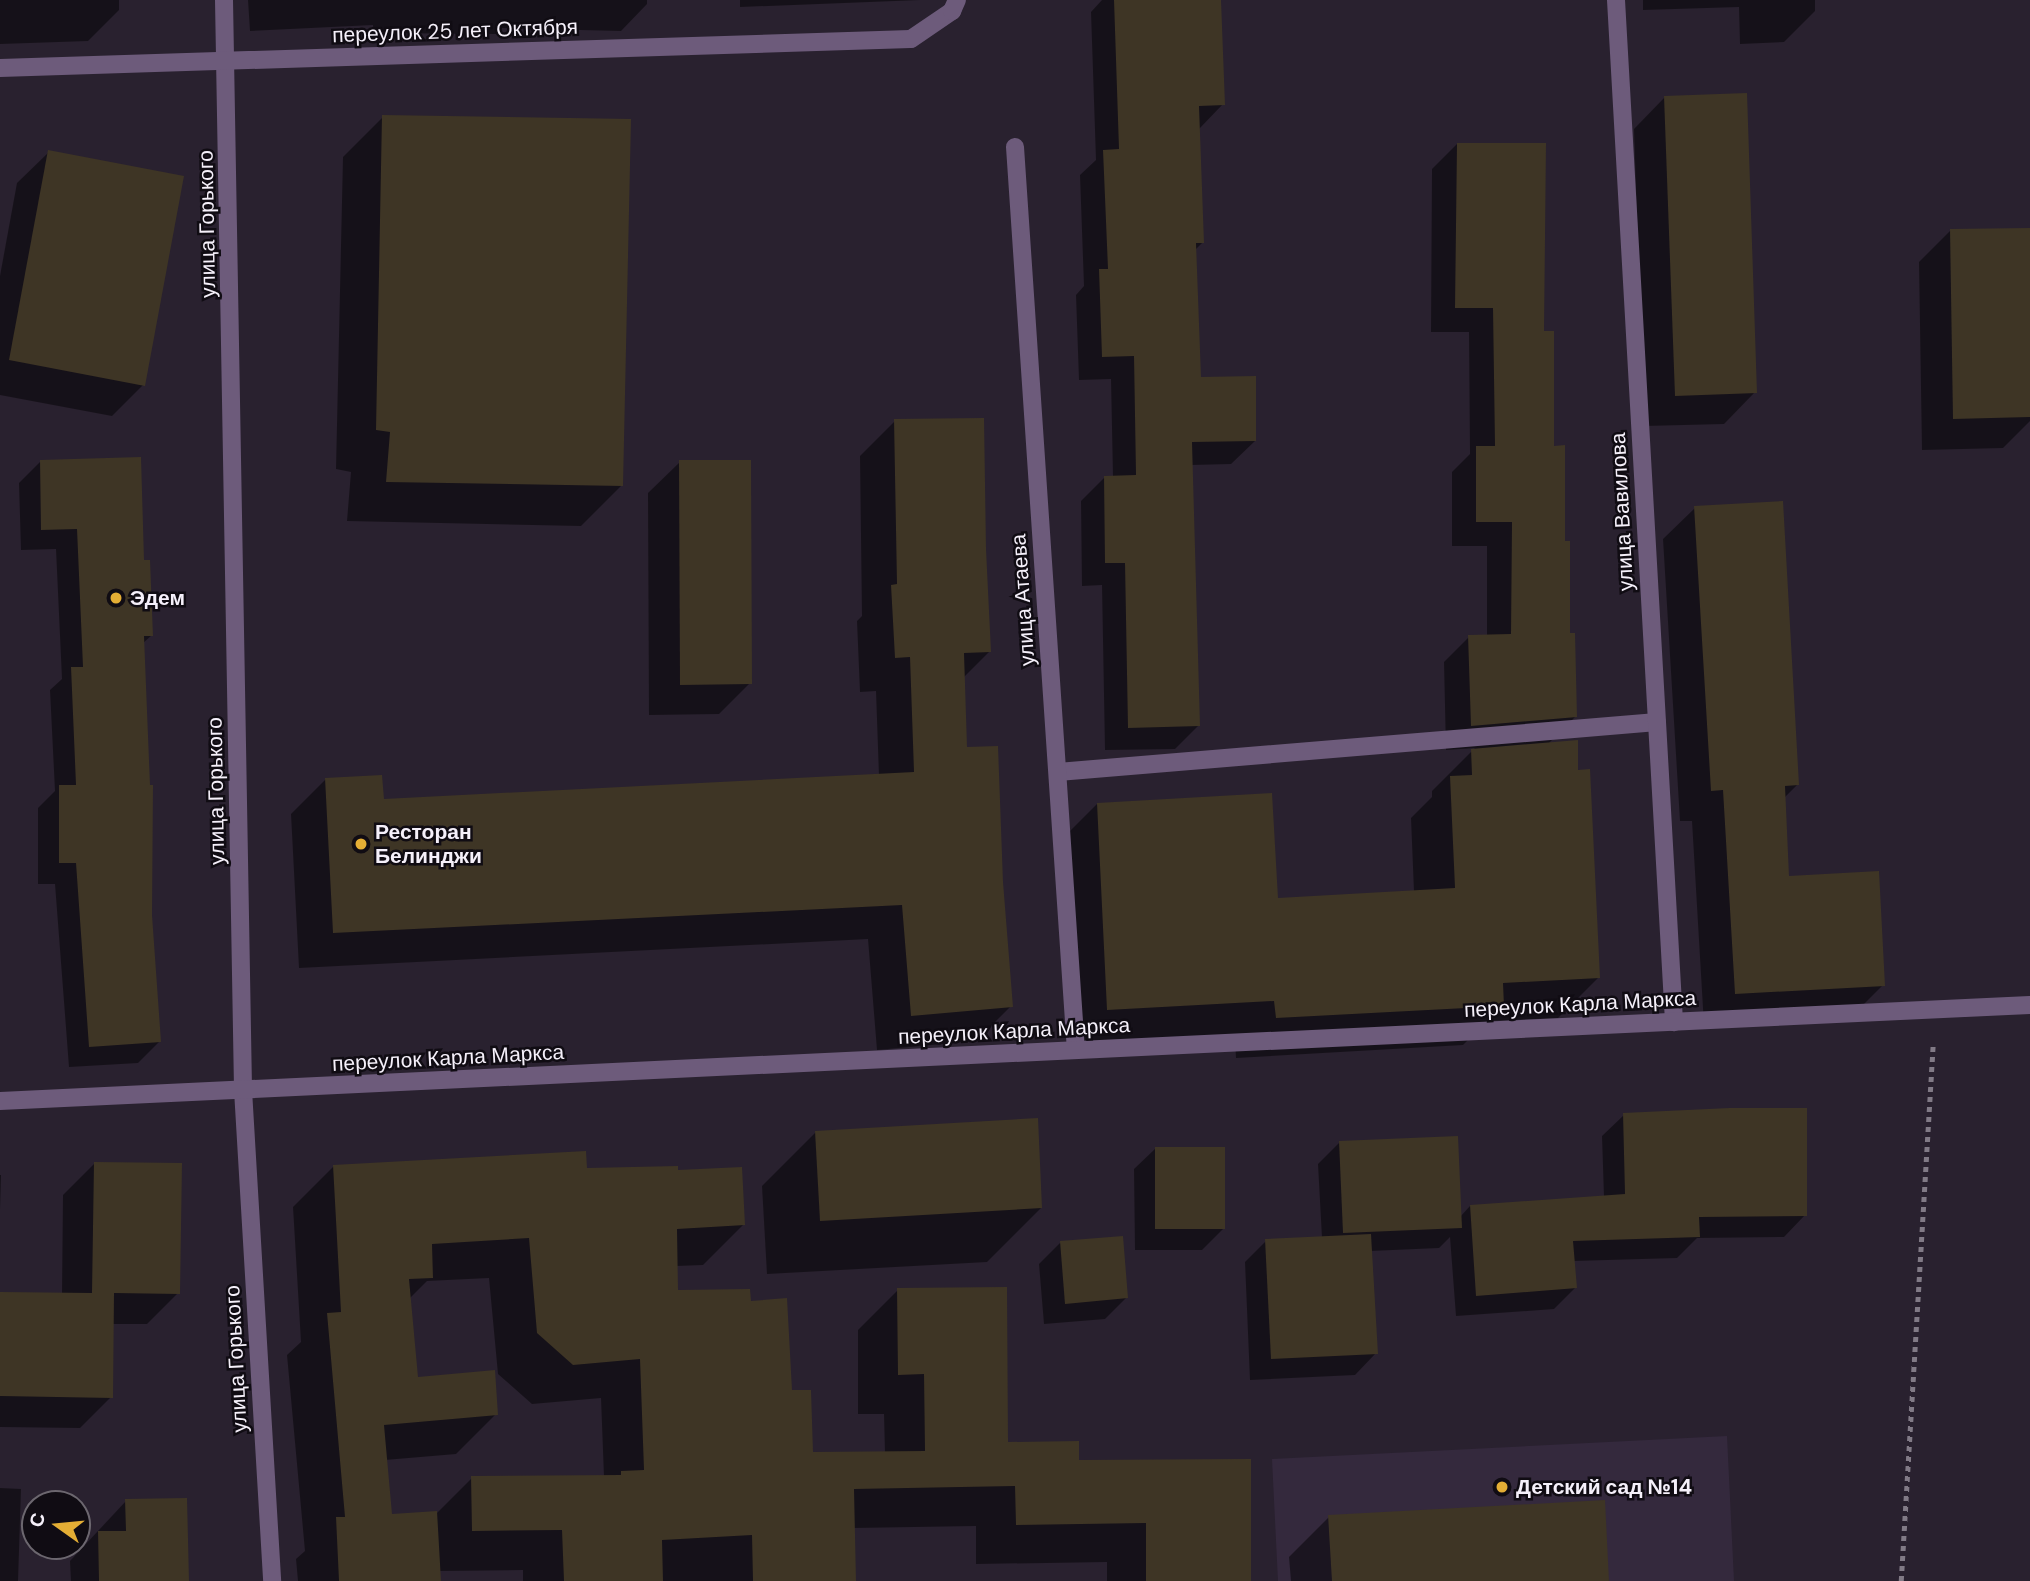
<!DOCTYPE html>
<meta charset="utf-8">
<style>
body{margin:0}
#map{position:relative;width:2030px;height:1581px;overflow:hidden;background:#29212f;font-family:"DM Sans",sans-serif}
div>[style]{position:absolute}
.built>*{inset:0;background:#34293d}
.shadow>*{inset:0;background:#0007}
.building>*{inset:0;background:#3e3525}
.path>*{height:4.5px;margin-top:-2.25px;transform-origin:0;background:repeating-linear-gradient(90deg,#817a86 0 5px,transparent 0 10px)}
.lane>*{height:18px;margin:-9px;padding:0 9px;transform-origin:9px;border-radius:9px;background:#6d5b7b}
.street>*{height:18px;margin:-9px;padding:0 9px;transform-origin:9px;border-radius:9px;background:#6d5b7b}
.dots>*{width:19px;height:19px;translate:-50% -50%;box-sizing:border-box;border:4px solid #100c13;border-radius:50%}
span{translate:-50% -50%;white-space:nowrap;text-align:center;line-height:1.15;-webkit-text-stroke:5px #100c13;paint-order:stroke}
.street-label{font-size:21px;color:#f5f0fa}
.poi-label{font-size:21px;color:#f5f0fa;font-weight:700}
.left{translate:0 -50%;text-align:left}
.north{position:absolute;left:21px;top:1490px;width:70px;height:70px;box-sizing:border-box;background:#100c13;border:2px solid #6c676f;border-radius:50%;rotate:285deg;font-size:19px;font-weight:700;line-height:28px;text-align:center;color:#f5f0fa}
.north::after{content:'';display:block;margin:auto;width:24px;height:32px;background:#e4ae35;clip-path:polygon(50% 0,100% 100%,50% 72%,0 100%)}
</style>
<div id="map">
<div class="built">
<div style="clip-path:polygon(1727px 1436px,1734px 1581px,1278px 1581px,1272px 1459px)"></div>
</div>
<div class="shadow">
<div style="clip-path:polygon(0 0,119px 0,119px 10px,88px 41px,0 44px)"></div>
<div style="clip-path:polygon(248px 0,647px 0,647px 4px,621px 31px,502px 28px,496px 34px,373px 33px,373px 25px,250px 31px)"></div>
<div style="clip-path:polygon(740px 0,920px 0,740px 7px)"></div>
<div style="clip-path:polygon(1102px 0,1219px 0,1223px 104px,1199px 129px,1203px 242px,1194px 251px,1199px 379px,1255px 441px,1231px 464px,1191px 465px,1198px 726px,1175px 749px,1105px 750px,1102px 585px,1082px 586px,1081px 501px,1105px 477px,1113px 477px,1111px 379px,1079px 380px,1076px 295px,1084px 286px,1080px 175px,1096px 160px,1091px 12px)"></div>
<div style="clip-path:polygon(1643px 0,1815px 0,1815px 11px,1784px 42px,1740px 44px,1739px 7px,1643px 10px)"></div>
<div style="clip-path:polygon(1665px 97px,1755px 392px,1724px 424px,1644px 426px,1634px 129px)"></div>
<div style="clip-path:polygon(383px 117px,621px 486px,581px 526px,347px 521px,351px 472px,336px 469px,343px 157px)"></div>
<div style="clip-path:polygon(1457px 144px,1542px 333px,1564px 543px,1575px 717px,1548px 744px,1577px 772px,1598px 978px,1558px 1018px,1487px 1021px,1463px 1045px,1236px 1058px,1235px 1040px,1068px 1049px,1057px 844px,1097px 804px,1276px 899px,1414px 892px,1411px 818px,1432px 797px,1432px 791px,1475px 748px,1446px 750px,1444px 662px,1469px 637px,1487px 637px,1487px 546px,1452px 546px,1452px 472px,1470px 454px,1469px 332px,1431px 332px,1432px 169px)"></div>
<div style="clip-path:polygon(49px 152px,143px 385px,112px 416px,0 395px,0 276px,17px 183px)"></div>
<div style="clip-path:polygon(2030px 229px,2030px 421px,2003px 448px,1922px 450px,1919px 262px,1950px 231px)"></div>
<div style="clip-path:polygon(895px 421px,984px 549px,990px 651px,963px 678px,965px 748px,1001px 882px,1011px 1006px,976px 1041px,877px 1050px,868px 939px,299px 968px,291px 814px,326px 779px,382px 801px,879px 776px,876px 691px,860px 692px,857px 621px,862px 616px,860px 456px)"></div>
<div style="clip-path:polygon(40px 462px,143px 562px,152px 635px,142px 644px,150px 915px,160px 1041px,138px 1063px,69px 1067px,55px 884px,38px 884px,38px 808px,55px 791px,50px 690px,62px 679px,56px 549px,21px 550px,19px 483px)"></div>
<div style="clip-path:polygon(680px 462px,750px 683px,719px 714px,649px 715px,648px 493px)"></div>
<div style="clip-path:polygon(1695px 508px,1797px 785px,1784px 798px,1787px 878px,1883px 985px,1852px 1016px,1704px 1025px,1692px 821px,1680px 821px,1663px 539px)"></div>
<div style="clip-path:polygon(1624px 1115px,1805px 1215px,1784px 1237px,1697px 1238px,1677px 1258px,1573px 1261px,1575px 1288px,1554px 1309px,1456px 1316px,1450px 1237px,1439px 1248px,1370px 1251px,1376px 1353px,1355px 1375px,1250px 1380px,1245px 1262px,1266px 1241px,1322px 1238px,1318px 1164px,1340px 1142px,1460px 1217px,1470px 1206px,1604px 1197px,1602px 1136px)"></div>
<div style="clip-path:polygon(816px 1132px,1041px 1208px,987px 1262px,767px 1274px,762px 1186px)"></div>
<div style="clip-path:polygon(1156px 1148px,1223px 1229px,1202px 1250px,1135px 1250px,1134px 1169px)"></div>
<div style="clip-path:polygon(94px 1164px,178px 1293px,147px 1324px,112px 1324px,111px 1397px,80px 1428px,0 1427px,0 1293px,62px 1294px,63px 1195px)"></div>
<div style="clip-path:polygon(evenodd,333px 1167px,676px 1172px,743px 1225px,703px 1265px,676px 1266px,677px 1291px,750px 1302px,790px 1392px,811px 1454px,885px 1453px,884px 1414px,858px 1414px,858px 1330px,898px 1290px,1006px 1444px,1077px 1461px,1250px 1581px,1107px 1581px,1107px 1562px,976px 1564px,976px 1526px,853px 1528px,854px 1581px,523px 1581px,523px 1570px,439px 1571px,439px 1581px,298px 1581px,296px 1559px,305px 1551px,287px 1355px,301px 1342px,293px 1207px,333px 1167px,489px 1278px,498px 1374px,532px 1404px,601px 1398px,604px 1477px,472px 1478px,437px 1513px,391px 1516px,385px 1460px,456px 1454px,496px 1414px,416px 1379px,409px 1299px,427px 1281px,489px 1278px)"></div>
<div style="clip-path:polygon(0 1175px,1px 1175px,0 1210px)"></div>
<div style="clip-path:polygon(1060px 1243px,1126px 1298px,1105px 1319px,1044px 1324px,1039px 1264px)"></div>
<div style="clip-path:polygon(0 1488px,21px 1489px,18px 1581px,0 1581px)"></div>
<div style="clip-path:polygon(126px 1501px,187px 1581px,71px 1581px,70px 1561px)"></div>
<div style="clip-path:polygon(1329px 1517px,1607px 1581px,1291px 1581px,1289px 1557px)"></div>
</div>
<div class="building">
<div style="clip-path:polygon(1114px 0,1221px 0,1225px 105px,1199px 106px,1204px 243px,1196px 243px,1201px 377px,1256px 376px,1256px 441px,1192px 442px,1200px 726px,1128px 728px,1125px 563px,1105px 563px,1104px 476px,1136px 475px,1134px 356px,1102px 357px,1099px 269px,1108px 269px,1103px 150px,1119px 149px)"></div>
<div style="clip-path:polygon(1747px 93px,1757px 393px,1675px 396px,1664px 96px)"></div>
<div style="clip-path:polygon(382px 115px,631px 119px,623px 486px,386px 482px,390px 432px,376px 430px)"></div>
<div style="clip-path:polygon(1457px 143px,1546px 143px,1544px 331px,1554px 331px,1554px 446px,1565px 445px,1565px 541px,1570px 541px,1570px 633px,1575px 633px,1577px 717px,1471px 726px,1468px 635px,1511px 634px,1512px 522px,1476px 522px,1476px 446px,1495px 446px,1493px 308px,1455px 308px)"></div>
<div style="clip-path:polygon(48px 150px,184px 176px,145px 386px,9px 360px)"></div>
<div style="clip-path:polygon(2030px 228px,2030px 417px,1953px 419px,1950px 229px)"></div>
<div style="clip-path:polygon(984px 418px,986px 549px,991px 652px,964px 653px,967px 747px,998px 746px,1003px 882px,1013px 1007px,911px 1016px,902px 905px,333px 933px,325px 778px,382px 775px,384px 799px,914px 772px,910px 657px,895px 658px,891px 585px,897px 584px,894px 419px)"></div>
<div style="clip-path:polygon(141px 457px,144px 560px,150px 560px,153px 636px,144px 636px,150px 785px,153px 785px,152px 915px,161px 1042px,89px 1047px,76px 863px,59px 863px,59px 785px,76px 785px,71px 667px,83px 667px,77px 529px,41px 530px,40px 460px)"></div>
<div style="clip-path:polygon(679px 460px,751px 460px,752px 684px,680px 685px)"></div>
<div style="clip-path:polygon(1783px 501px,1799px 785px,1785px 786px,1789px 876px,1879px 871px,1885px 986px,1735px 994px,1723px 790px,1711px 791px,1694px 506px)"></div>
<div style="clip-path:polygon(1578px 740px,1578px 770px,1590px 769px,1600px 978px,1503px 983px,1504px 1006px,1276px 1018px,1274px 1001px,1107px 1010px,1097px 803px,1272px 793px,1278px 898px,1455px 888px,1450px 776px,1472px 775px,1471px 749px)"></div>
<div style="clip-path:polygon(1730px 1108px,1807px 1108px,1807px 1216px,1699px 1217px,1700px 1237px,1573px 1241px,1577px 1288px,1476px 1296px,1470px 1205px,1625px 1194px,1623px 1113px)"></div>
<div style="clip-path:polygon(1038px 1118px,1042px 1208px,820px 1221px,815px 1131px)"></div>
<div style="clip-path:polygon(1458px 1136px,1462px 1228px,1343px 1233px,1339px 1141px)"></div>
<div style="clip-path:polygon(1155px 1147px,1225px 1147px,1225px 1229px,1155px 1229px)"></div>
<div style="clip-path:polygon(586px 1151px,587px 1168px,678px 1166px,678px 1170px,742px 1167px,745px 1225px,677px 1229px,678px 1290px,750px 1289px,751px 1301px,787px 1298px,792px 1390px,811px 1390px,813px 1452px,925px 1451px,924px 1374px,898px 1375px,897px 1288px,1007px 1287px,1008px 1442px,1079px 1441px,1079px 1460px,1251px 1459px,1251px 1581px,1146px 1581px,1146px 1523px,1016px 1525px,1015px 1486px,854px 1489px,856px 1581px,753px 1581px,752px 1535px,662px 1540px,663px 1581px,564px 1581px,562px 1530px,472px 1531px,471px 1476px,621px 1475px,621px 1471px,644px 1470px,640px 1359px,573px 1365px,537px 1333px,529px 1238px,432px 1244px,433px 1278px,409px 1279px,418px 1377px,495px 1370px,498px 1415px,384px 1425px,392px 1514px,437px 1511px,441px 1581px,339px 1581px,336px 1517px,345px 1517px,327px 1313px,341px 1312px,333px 1165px)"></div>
<div style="clip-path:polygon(94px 1162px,182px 1163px,180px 1294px,114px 1293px,113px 1398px,0 1396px,0 1292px,92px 1293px)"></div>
<div style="clip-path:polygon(1371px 1234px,1378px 1354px,1271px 1359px,1265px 1239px)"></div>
<div style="clip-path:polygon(1123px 1236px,1128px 1298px,1065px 1304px,1060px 1241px)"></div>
<div style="clip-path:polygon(187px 1498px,189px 1581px,99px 1581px,98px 1531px,126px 1531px,125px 1499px)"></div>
<div style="clip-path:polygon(1605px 1500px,1609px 1581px,1332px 1581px,1328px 1515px)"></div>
</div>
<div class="path">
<div style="left:1901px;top:1581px;width:538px;rotate:-86.59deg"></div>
</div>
<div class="lane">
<div style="left:1058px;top:772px;width:601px;rotate:-4.77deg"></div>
</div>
<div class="street">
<div style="left:224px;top:0;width:1090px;rotate:89deg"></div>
<div style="left:243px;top:1090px;width:492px;rotate:86.6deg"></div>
<div style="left:1616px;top:0;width:1024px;rotate:86.75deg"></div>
<div style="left:0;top:68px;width:911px;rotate:-1.82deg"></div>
<div style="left:911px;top:39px;width:50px;rotate:-34.3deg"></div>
<div style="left:952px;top:11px;width:12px;rotate:-66deg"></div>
<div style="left:1015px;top:147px;width:905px;rotate:86.14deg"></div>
<div style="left:0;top:1101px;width:2032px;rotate:-2.71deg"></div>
</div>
<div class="dots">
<div style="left:116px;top:598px;background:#e4ae35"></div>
<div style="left:361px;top:844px;background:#e4ae35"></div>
<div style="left:1502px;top:1487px;background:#e4ae35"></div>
</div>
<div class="street-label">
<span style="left:455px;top:31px;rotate:-2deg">переулок 25 лет Октября</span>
<span style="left:207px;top:224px;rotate:-91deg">улица Горького</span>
<span style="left:1622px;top:512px;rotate:-93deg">улица Вавилова</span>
<span style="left:1023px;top:600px;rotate:-94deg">улица Атаева</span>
<span style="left:216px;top:791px;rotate:-91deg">улица Горького</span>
<span style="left:1580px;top:1004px;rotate:-3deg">переулок Карла Маркса</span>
<span style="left:1014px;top:1031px;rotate:-3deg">переулок Карла Маркса</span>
<span style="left:448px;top:1058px;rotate:-3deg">переулок Карла Маркса</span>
<span style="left:236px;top:1359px;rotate:-93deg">улица Горького</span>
</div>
<div class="poi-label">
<span class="left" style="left:130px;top:598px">Эдем</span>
<span class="left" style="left:375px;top:844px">Ресторан<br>Белинджи</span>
<span class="left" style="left:1516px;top:1487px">Детский сад №14</span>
</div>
<div class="north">С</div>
</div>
